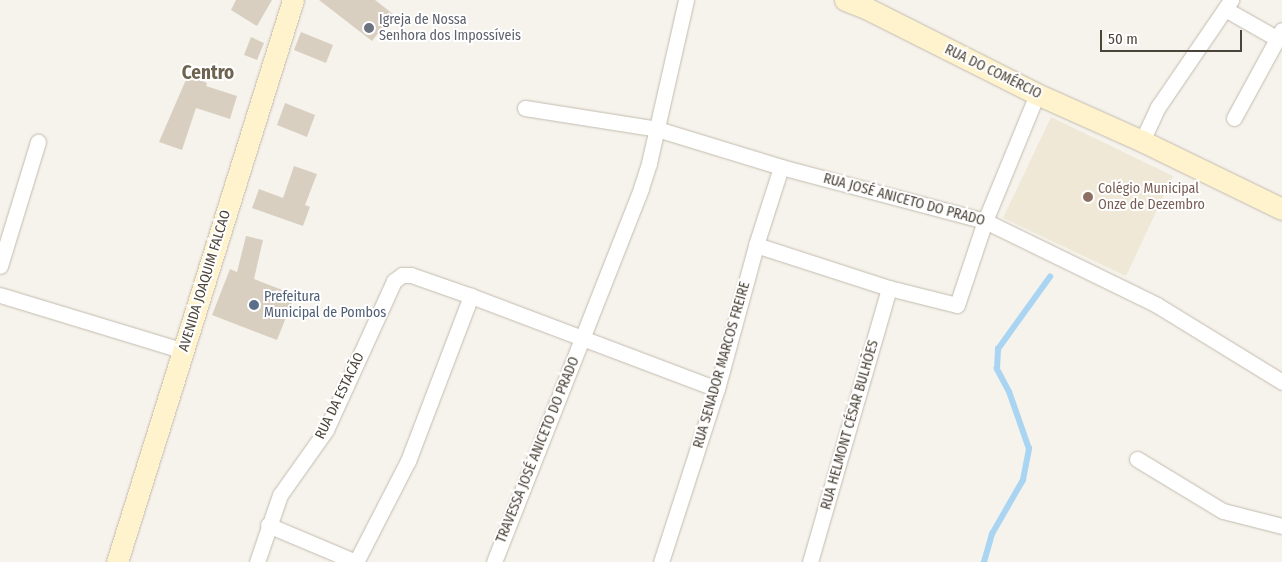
<!DOCTYPE html>
<meta charset="utf-8">
<style>
body{margin:0}
#map{position:relative;width:1282px;height:562px;overflow:hidden;background:#f6f3ec;font-family:"Fira Sans Condensed",sans-serif}
div>[style]{position:absolute}
.education>*{inset:0;background:#efe8d6}
.stream>*{height:5.5px;margin:-2.75px;padding:0 2.75px;transform-origin:2.75px;border-radius:2.75px;background:#a9d4f2}
.building>*{inset:0;background:#d8cfc1}
.roads{filter:drop-shadow(0 0 1px #c2bbae) drop-shadow(0 0 1px #c2bbae)}
.street>*{height:15px;margin:-7.5px;padding:0 7.5px;transform-origin:7.5px;border-radius:7.5px;background:#fff}
.secondary>*{height:21px;margin:-10.5px;padding:0 10.5px;transform-origin:10.5px;border-radius:10.5px;background:#fff3cd}
.dots>*{width:14px;height:14px;translate:-50% -50%;box-sizing:border-box;border:2px solid #fff;border-radius:50%}
span{translate:-50% -50%;white-space:nowrap;text-align:center;line-height:1.15;-webkit-text-stroke:4px #fff;paint-order:stroke}
.worship-label{font-size:14px;color:#5b616d}
.left{translate:0 -50%;text-align:left}
.street-label{font-size:14px;color:#4b4439}
.education-label{font-size:14px;color:#785e54}
.service-label{font-size:14px;color:#4e5e75}
.district-label{font-size:19px;color:#6e6250;font-weight:700}
.scale{position:absolute;left:1100px;top:30px;width:142px;height:22px;box-sizing:border-box;border:2px solid #4b4439;border-top:0;padding-left:6px;font-size:15px;line-height:18px;white-space:nowrap;color:#4b4439;-webkit-text-stroke:4px #fff;paint-order:stroke}
</style>
<div id="map">
<div class="education">
<div style="clip-path:polygon(1051px 117px,1173px 176px,1126px 276px,1003px 218px)"></div>
</div>
<div class="stream">
<div style="left:984px;top:562px;width:29px;rotate:-74deg"></div>
<div style="left:992px;top:534px;width:62px;rotate:-60.1deg"></div>
<div style="left:1023px;top:480px;width:32px;rotate:-79deg"></div>
<div style="left:1029px;top:449px;width:60px;rotate:-109.3deg"></div>
<div style="left:1009px;top:392px;width:26px;rotate:-118deg"></div>
<div style="left:997px;top:369px;width:20px;rotate:-87deg"></div>
<div style="left:998px;top:349px;width:89px;rotate:-54.2deg"></div>
</div>
<div class="building">
<div style="clip-path:polygon(236px 0,272px 0,257px 26px,231px 10px)"></div>
<div style="clip-path:polygon(319px 0,375px 0,393px 14px,372px 41px)"></div>
<div style="clip-path:polygon(301px 32px,333px 45px,326px 63px,294px 50px)"></div>
<div style="clip-path:polygon(251px 37px,264px 43px,257px 60px,244px 55px)"></div>
<div style="clip-path:polygon(188px 75px,207px 83px,206px 86px,237px 96px,230px 119px,196px 108px,182px 150px,159px 142px)"></div>
<div style="clip-path:polygon(285px 103px,315px 115px,307px 137px,277px 125px)"></div>
<div style="clip-path:polygon(294px 166px,317px 174px,305px 205px,310px 207px,303px 226px,252px 208px,259px 189px,283px 198px)"></div>
<div style="clip-path:polygon(246px 236px,263px 240px,254px 279px,295px 295px,277px 340px,212px 315px,230px 269px,237px 272px)"></div>
</div>
<div class="roads">
<div class="street">
<div style="left:1225px;top:9px;width:59px;rotate:29.6deg"></div>
<div style="left:525px;top:108px;width:134px;rotate:9deg"></div>
<div style="left:657px;top:129px;width:130px;rotate:17deg"></div>
<div style="left:781px;top:167px;width:211px;rotate:14.8deg"></div>
<div style="left:985px;top:221px;width:191px;rotate:26deg"></div>
<div style="left:1157px;top:305px;width:147px;rotate:31.6deg"></div>
<div style="left:1234px;top:118px;width:100px;rotate:-61.4deg"></div>
<div style="left:1142px;top:141px;width:38px;rotate:-65deg"></div>
<div style="left:1158px;top:107px;width:130px;rotate:-55.7deg"></div>
<div style="left:756px;top:245px;width:140px;rotate:17.9deg"></div>
<div style="left:889px;top:288px;width:70px;rotate:14deg"></div>
<div style="left:957px;top:305px;width:89px;rotate:-71.6deg"></div>
<div style="left:985px;top:221px;width:137px;rotate:-67.7deg"></div>
<div style="left:0;top:266px;width:130px;rotate:-73deg"></div>
<div style="left:0;top:295px;width:192px;rotate:16.9deg"></div>
<div style="left:1137px;top:459px;width:100px;rotate:31.2deg"></div>
<div style="left:1223px;top:511px;width:61px;rotate:14.3deg"></div>
<div style="left:268px;top:525px;width:95px;rotate:22.8deg"></div>
<div style="left:257px;top:562px;width:71px;rotate:-71.1deg"></div>
<div style="left:280px;top:495px;width:80px;rotate:-54.7deg"></div>
<div style="left:326px;top:430px;width:164px;rotate:-65.5deg"></div>
<div style="left:394px;top:281px;width:10px;rotate:-37deg"></div>
<div style="left:402px;top:275px;width:9px"></div>
<div style="left:411px;top:275px;width:64px;rotate:19.3deg"></div>
<div style="left:471px;top:296px;width:263px;rotate:20.7deg"></div>
<div style="left:356px;top:562px;width:114px;rotate:-62.8deg"></div>
<div style="left:408px;top:461px;width:177px;rotate:-69.1deg"></div>
<div style="left:494px;top:562px;width:402px;rotate:-68.5deg"></div>
<div style="left:641px;top:188px;width:26px;rotate:-72deg"></div>
<div style="left:649px;top:163px;width:167px;rotate:-77.2deg"></div>
<div style="left:661px;top:562px;width:182px;rotate:-72.1deg"></div>
<div style="left:717px;top:389px;width:149px;rotate:-74.8deg"></div>
<div style="left:756px;top:245px;width:82px;rotate:-72.2deg"></div>
<div style="left:810px;top:562px;width:285px;rotate:-73.9deg"></div>
</div>
<div class="secondary">
<div style="left:845px;top:0;width:22px;rotate:21deg"></div>
<div style="left:866px;top:8px;width:191px;rotate:26.7deg"></div>
<div style="left:1037px;top:94px;width:115px;rotate:24.1deg"></div>
<div style="left:1142px;top:141px;width:156px;rotate:25.9deg"></div>
<div style="left:117px;top:562px;width:589px;rotate:-72.61deg"></div>
</div>
</div>
<div class="dots">
<div style="left:369px;top:28px;background:#6b7280"></div>
<div style="left:1088px;top:197px;background:#8d6e63"></div>
<div style="left:254px;top:305px;background:#5c6f8a"></div>
</div>
<div class="worship-label">
<span class="left" style="left:379px;top:28px">Igreja de Nossa<br>Senhora dos Impossíveis</span>
</div>
<div class="street-label">
<span style="left:993px;top:72px;rotate:26deg">RUA DO COMÉRCIO</span>
<span style="left:904px;top:200px;rotate:15deg">RUA JOSÉ ANICETO DO PRADO</span>
<span style="left:205px;top:281px;rotate:-73deg">AVENIDA JOAQUIM FALCAO</span>
<span style="left:722px;top:365px;rotate:-74deg">RUA SENADOR MARCOS FREIRE</span>
<span style="left:340px;top:396px;rotate:-64deg">RUA DA ESTACÃO</span>
<span style="left:850px;top:425px;rotate:-74deg">RUA HELMONT CÉSAR BULHÕES</span>
<span style="left:538px;top:450px;rotate:-68deg">TRAVESSA JOSÉ ANICETO DO PRADO</span>
</div>
<div class="education-label">
<span class="left" style="left:1098px;top:197px">Colégio Municipal<br>Onze de Dezembro</span>
</div>
<div class="service-label">
<span class="left" style="left:264px;top:305px">Prefeitura<br>Municipal de Pombos</span>
</div>
<div class="district-label">
<span style="left:208px;top:73px">Centro</span>
</div>
<div class="scale">50 m</div>
</div>
